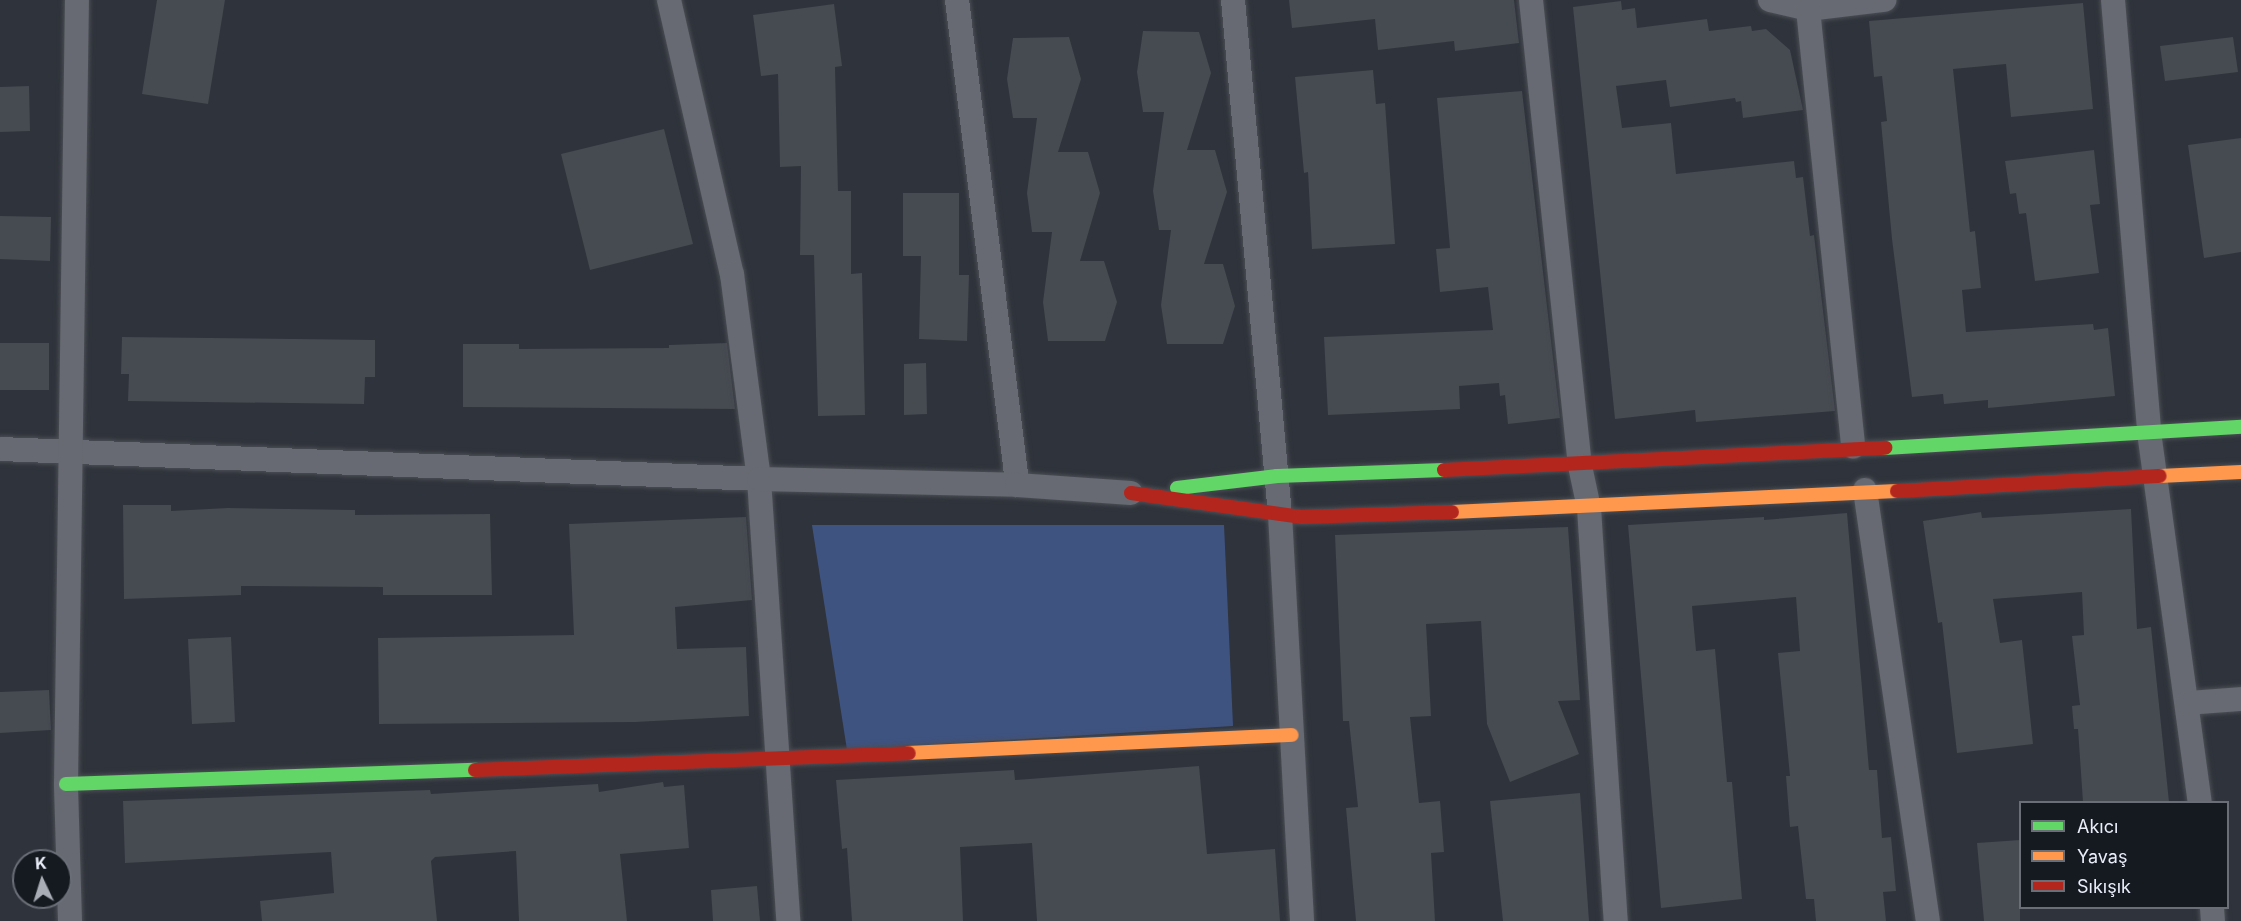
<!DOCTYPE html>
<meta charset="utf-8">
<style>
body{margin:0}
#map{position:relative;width:2241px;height:921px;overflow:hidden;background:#2f333b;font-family:Inter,sans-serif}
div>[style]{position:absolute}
.green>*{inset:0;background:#3f5381}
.building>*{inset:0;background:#464a51}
.roads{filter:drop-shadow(0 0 2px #4b4e55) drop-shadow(0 0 2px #4b4e55)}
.street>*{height:24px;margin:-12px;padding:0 12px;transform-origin:12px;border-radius:12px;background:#676a72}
.fast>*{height:14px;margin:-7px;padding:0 7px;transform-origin:7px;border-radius:7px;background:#63d668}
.slow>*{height:14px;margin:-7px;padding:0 7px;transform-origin:7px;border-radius:7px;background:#ff974d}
.jam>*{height:14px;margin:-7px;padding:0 7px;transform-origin:7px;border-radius:7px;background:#b3261e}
span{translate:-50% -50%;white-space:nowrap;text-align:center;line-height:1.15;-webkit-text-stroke:5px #151920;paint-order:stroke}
.legend{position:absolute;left:2019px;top:801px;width:210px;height:108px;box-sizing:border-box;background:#151920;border:2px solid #6a6e77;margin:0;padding:8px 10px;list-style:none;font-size:18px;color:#e9eef9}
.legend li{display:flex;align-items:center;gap:12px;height:30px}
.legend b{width:30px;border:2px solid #6a6e77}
.north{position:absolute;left:12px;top:849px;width:60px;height:60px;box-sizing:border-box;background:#151920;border:2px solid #6a6e77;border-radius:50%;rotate:356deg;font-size:16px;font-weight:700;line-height:24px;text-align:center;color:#e9eef9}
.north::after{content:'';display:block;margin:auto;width:21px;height:27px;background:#a8adb6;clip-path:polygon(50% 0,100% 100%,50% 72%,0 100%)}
</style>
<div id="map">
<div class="green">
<div style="clip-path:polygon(812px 525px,1224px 525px,1233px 726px,847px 750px)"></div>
</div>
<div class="building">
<div style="clip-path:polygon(157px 0,225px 0,208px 104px,142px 94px)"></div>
<div style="clip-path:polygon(1289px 0,1514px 0,1519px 43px,1455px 51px,1454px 41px,1378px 50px,1375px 19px,1292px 28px)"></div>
<div style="clip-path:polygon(1621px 1px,1622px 10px,1635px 8px,1637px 28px,1707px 19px,1709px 31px,1751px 26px,1752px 31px,1766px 29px,1790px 50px,1803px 110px,1743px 118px,1741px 101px,1736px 102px,1735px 98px,1670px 107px,1666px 80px,1616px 86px,1622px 128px,1671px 123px,1676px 174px,1794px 161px,1796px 178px,1803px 177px,1810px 236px,1814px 235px,1835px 411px,1696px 422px,1695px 410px,1615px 419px,1573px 7px)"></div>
<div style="clip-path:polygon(2083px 3px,2093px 109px,2011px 117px,2006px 64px,1953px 69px,1970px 232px,1975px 231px,1981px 288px,1962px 290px,1966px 332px,2093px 324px,2094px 330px,2108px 328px,2115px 396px,1988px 408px,1988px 400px,1944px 404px,1943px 394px,1912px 397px,1892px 239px,1881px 122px,1887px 121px,1882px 76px,1874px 77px,1869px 21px)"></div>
<div style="clip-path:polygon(834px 4px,842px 66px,835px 67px,838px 191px,851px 191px,851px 274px,862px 273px,865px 415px,818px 416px,814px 255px,800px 255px,801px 166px,780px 167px,778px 74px,761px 76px,753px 15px)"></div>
<div style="clip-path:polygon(1143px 31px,1199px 32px,1211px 73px,1187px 150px,1215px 150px,1227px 192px,1204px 264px,1223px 264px,1235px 306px,1223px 344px,1167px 344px,1161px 305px,1171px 230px,1159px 230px,1153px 191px,1164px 112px,1143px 112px,1137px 72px)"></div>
<div style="clip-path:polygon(1069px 37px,1081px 79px,1058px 152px,1088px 152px,1100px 193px,1080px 261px,1104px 261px,1117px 302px,1105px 341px,1048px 341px,1043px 302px,1052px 232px,1032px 232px,1027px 193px,1037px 118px,1013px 118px,1007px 79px,1013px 38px)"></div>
<div style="clip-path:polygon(2233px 37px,2238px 72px,2165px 81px,2160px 46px)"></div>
<div style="clip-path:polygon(1373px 70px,1376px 104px,1385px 103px,1395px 244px,1312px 249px,1308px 172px,1304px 173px,1295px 77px)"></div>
<div style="clip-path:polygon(29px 86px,30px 131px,0 132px,0 87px)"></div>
<div style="clip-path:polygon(1522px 91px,1560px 418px,1508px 424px,1505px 395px,1500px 396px,1499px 383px,1459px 386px,1460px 409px,1328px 415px,1324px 337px,1493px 330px,1488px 287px,1440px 292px,1436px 249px,1450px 248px,1437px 98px)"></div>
<div style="clip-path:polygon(664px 129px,693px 244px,590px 270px,561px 154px)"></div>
<div style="clip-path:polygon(2241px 138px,2241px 252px,2204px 258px,2188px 145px)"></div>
<div style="clip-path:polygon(2094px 150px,2100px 204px,2090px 205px,2099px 273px,2035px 281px,2026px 213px,2019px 214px,2016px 193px,2010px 194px,2005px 161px)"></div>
<div style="clip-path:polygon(903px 193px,959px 193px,959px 275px,969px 275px,967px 341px,919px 339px,921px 256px,903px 256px)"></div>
<div style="clip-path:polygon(0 216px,51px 217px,50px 261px,0 259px)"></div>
<div style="clip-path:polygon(122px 337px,375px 340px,375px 377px,365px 377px,364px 404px,128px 401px,129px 374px,121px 374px)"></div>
<div style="clip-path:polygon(0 343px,49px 343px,49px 390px,0 390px)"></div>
<div style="clip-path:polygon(727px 343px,735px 409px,463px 407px,463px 344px,519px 344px,519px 349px,669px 348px,669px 345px)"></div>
<div style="clip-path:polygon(926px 363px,927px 414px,904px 415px,904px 364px)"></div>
<div style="clip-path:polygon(123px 505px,171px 505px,171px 511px,228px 508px,355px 510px,355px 515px,490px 514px,492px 595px,383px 595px,383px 587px,241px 586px,241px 595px,124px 599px)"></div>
<div style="clip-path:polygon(2131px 509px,2137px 629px,2151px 627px,2169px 802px,2083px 802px,2078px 729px,2074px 729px,2072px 706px,2080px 705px,2072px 636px,2084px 635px,2082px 592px,1993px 599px,2000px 643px,2022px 640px,2033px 744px,1957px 753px,1942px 622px,1938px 623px,1923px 521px,1981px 512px,1982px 518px)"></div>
<div style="clip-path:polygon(1847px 513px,1869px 770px,1877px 770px,1882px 838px,1891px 837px,1896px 891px,1883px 892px,1886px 921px,1816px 921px,1814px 899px,1806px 899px,1798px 826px,1790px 827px,1786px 776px,1790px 776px,1778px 653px,1800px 651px,1796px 597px,1692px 606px,1696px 651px,1715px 649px,1727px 782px,1732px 782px,1742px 899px,1661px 908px,1628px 525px,1764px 517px,1764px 520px)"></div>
<div style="clip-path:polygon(746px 517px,752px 600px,675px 607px,677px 649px,746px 647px,749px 716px,635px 722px,379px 724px,378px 638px,574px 635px,569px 524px)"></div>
<div style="clip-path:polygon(1568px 527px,1580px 700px,1558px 701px,1579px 754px,1510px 782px,1487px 724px,1481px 621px,1426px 624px,1431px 716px,1410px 717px,1419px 803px,1440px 801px,1444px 852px,1431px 853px,1435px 921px,1356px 921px,1346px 808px,1358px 807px,1349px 721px,1343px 721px,1335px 535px)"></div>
<div style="clip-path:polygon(231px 637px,235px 722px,192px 724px,188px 639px)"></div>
<div style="clip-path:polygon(49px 690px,51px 730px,0 733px,0 692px)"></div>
<div style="clip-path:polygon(1199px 766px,1207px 854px,1275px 849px,1280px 921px,1037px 921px,1032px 843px,960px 847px,963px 921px,852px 921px,847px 848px,842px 849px,836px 780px,1014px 770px,1015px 780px)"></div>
<div style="clip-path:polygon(663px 782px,664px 787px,684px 785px,689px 848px,620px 854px,627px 921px,519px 921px,516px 851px,435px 857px,431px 861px,437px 921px,262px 921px,260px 901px,334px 893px,331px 852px,125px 863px,123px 801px,430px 790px,431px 794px,598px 784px,599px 792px)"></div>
<div style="clip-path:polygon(1580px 793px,1589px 921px,1503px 921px,1490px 801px)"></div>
<div style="clip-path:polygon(2020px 840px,2020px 921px,1984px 921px,1977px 843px)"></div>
<div style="clip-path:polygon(757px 886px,760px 921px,713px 921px,711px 890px)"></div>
</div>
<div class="roads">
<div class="street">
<div style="left:669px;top:0;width:281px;rotate:77.1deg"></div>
<div style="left:732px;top:274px;width:207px;rotate:82.5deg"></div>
<div style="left:759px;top:479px;width:443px;rotate:86.2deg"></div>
<div style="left:957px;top:0;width:489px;rotate:82.9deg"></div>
<div style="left:1233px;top:0;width:516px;rotate:84.78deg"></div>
<div style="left:1280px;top:514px;width:408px;rotate:86.9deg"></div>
<div style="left:1531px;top:0;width:469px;rotate:84deg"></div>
<div style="left:1580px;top:466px;width:43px;rotate:77.9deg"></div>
<div style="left:1589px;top:508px;width:414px;rotate:86.3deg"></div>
<div style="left:1770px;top:0;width:39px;rotate:13deg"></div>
<div style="left:1808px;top:9px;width:77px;rotate:-6.8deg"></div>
<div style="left:2113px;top:0;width:433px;rotate:85.2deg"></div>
<div style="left:2149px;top:432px;width:373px;rotate:82.2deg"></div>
<div style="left:1808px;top:9px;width:440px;rotate:84.1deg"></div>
<div style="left:0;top:449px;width:760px;rotate:2.26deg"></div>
<div style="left:759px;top:479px;width:258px;rotate:1.3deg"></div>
<div style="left:1017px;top:485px;width:114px;rotate:4deg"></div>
<div style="left:1865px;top:490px;width:436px;rotate:81.7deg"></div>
<div style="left:2188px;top:703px;width:53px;rotate:-4.3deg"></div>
<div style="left:2212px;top:908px;width:13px;rotate:86deg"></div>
<div style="left:70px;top:921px;width:137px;rotate:-91.7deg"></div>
<div style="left:66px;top:784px;width:784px;rotate:-89.2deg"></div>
</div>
<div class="fast">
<div style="left:1885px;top:448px;width:357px;rotate:-3.4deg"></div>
<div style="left:1177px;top:488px;width:101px;rotate:-6.8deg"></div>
<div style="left:1277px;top:476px;width:167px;rotate:-2.1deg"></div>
<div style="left:66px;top:784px;width:409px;rotate:-2deg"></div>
</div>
<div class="slow">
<div style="left:2160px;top:476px;width:81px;rotate:-2.8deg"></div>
<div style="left:1452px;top:512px;width:445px;rotate:-2.7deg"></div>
<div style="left:909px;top:753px;width:383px;rotate:-2.7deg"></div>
</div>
<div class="jam">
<div style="left:1444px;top:470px;width:442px;rotate:-2.9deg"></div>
<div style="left:1897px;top:491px;width:263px;rotate:-3.3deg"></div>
<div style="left:1131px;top:493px;width:173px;rotate:8deg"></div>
<div style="left:1302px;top:517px;width:150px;rotate:-1.9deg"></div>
<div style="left:475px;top:770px;width:434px;rotate:-2.2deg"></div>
</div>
</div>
<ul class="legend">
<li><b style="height:8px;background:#63d668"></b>Akıcı</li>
<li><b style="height:8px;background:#ff974d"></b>Yavaş</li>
<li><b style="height:8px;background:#b3261e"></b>Sıkışık</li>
</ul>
<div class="north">K</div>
</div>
